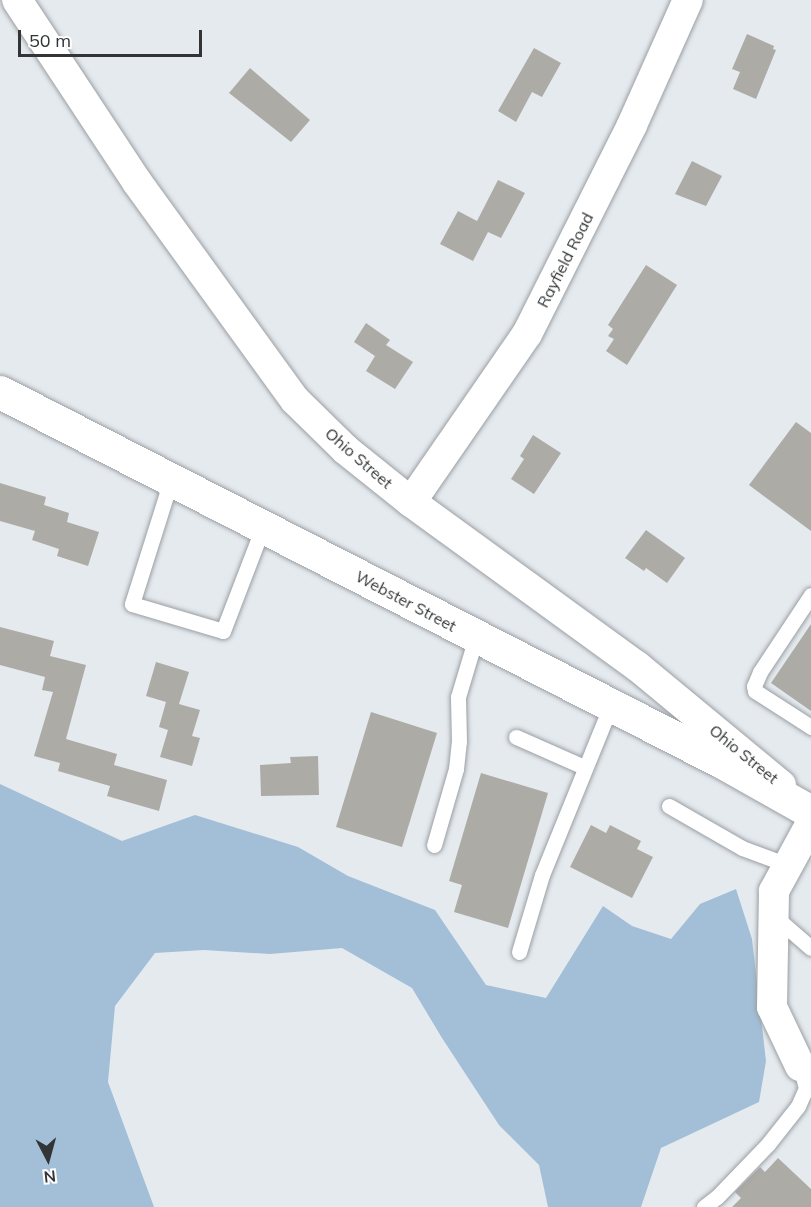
<!DOCTYPE html>
<style>
body{margin:0}
#map{position:relative;width:811px;height:1207px;overflow:hidden;background:#e5eaef;font-family:Mulish,sans-serif}
div>[style]{position:absolute}
.green>*{inset:0;background:#a2bfd7}
.building>*{inset:0;background:#adaba5}
.roads{filter:drop-shadow(0 0 2px #9a9fa3) drop-shadow(0 0 2px #9a9fa3)}
.lane>*{height:15px;margin:-7.5px;padding:0 7.5px;transform-origin:7.5px;border-radius:7.5px;background:#fff}
.street>*{height:30px;margin:-15px;padding:0 15px;transform-origin:15px;border-radius:15px;background:#fff}
.secondary>*{height:33px;margin:-16.5px;padding:0 16.5px;transform-origin:16.5px;border-radius:16.5px;background:#fff}
span{translate:-50% -50%;white-space:nowrap;text-align:center;line-height:1.15;-webkit-text-stroke:6px #fff;paint-order:stroke}
.street-label{font-size:16px;color:#323435}
.north{position:absolute;left:18px;top:1129px;width:60px;height:60px;-webkit-text-stroke:4px #fff;paint-order:stroke;rotate:174deg;font-size:16px;font-weight:700;line-height:24px;text-align:center;color:#323435}
.north::after{content:'';display:block;margin:auto;width:21px;height:27px;background:#323435;clip-path:polygon(50% 0,100% 100%,50% 72%,0 100%)}
.scale{position:absolute;left:18px;top:30px;width:184px;height:27px;box-sizing:border-box;border:3px solid #323435;border-top:0;padding-left:8px;font-size:18px;line-height:21px;white-space:nowrap;color:#323435;-webkit-text-stroke:4px #fff;paint-order:stroke}
</style>
<div id="map">
<div class="green">
<div style="clip-path:polygon(0 784px,122px 841px,195px 815px,298px 847px,348px 876px,435px 910px,486px 985px,546px 998px,603px 906px,632px 926px,671px 939px,700px 904px,736px 889px,752px 939px,766px 1061px,759px 1102px,661px 1148px,641px 1207px,548px 1207px,539px 1165px,499px 1125px,442px 1038px,412px 988px,342px 948px,270px 954px,204px 950px,155px 953px,115px 1006px,108px 1082px,154px 1207px,0 1207px)"></div>
</div>
<div class="building">
<div style="clip-path:polygon(747px 34px,774px 46px,773px 49px,776px 50px,756px 99px,733px 89px,740px 72px,732px 69px)"></div>
<div style="clip-path:polygon(534px 48px,561px 63px,542px 97px,532px 92px,516px 122px,498px 111px)"></div>
<div style="clip-path:polygon(250px 68px,310px 120px,291px 142px,229px 93px)"></div>
<div style="clip-path:polygon(692px 161px,722px 176px,706px 206px,675px 194px)"></div>
<div style="clip-path:polygon(498px 180px,525px 193px,501px 238px,488px 232px,473px 261px,440px 244px,458px 211px,477px 221px)"></div>
<div style="clip-path:polygon(646px 265px,677px 285px,627px 365px,606px 351px,614px 339px,608px 336px,613px 329px,608px 325px)"></div>
<div style="clip-path:polygon(366px 323px,390px 340px,386px 345px,413px 362px,395px 389px,366px 371px,375px 356px,354px 342px)"></div>
<div style="clip-path:polygon(796px 422px,811px 433px,811px 531px,749px 485px)"></div>
<div style="clip-path:polygon(533px 435px,561px 453px,534px 494px,511px 479px,524px 459px,520px 456px)"></div>
<div style="clip-path:polygon(0 483px,46px 497px,44px 505px,69px 513px,67px 522px,99px 532px,88px 566px,57px 556px,59px 549px,32px 540px,35px 531px,0 521px)"></div>
<div style="clip-path:polygon(646px 530px,685px 558px,667px 583px,646px 568px,644px 571px,625px 558px)"></div>
<div style="clip-path:polygon(811px 624px,811px 711px,771px 683px)"></div>
<div style="clip-path:polygon(0 627px,54px 641px,50px 656px,86px 665px,66px 739px,117px 754px,114px 765px,167px 780px,159px 811px,107px 796px,110px 786px,58px 771px,60px 763px,34px 756px,53px 692px,42px 690px,45px 677px,0 665px)"></div>
<div style="clip-path:polygon(156px 662px,189px 672px,179px 704px,200px 710px,192px 736px,200px 738px,192px 766px,160px 757px,168px 730px,159px 727px,166px 702px,146px 696px)"></div>
<div style="clip-path:polygon(371px 712px,437px 733px,402px 847px,336px 827px)"></div>
<div style="clip-path:polygon(318px 756px,319px 795px,261px 796px,260px 765px,291px 763px,290px 757px)"></div>
<div style="clip-path:polygon(481px 773px,548px 793px,508px 928px,454px 912px,462px 885px,449px 881px)"></div>
<div style="clip-path:polygon(591px 825px,606px 833px,610px 825px,641px 841px,637px 849px,653px 857px,632px 898px,570px 867px)"></div>
<div style="clip-path:polygon(778px 1158px,811px 1189px,811px 1207px,732px 1207px,741px 1198px,735px 1192px,760px 1167px,765px 1172px)"></div>
</div>
<div class="roads">
<div class="lane">
<div style="left:171px;top:480px;width:130px;rotate:107.5deg"></div>
<div style="left:132px;top:604px;width:95px;rotate:16.5deg"></div>
<div style="left:223px;top:631px;width:111px;rotate:-69deg"></div>
<div style="left:811px;top:595px;width:92px;rotate:123.5deg"></div>
<div style="left:760px;top:672px;width:15px;rotate:113deg"></div>
<div style="left:754px;top:686px;width:5px;rotate:79deg"></div>
<div style="left:755px;top:691px;width:67px;rotate:32.7deg"></div>
<div style="left:516px;top:737px;width:74px;rotate:23.8deg"></div>
<div style="left:669px;top:806px;width:84px;rotate:29.9deg"></div>
<div style="left:742px;top:848px;width:49px;rotate:20.3deg"></div>
<div style="left:434px;top:845px;width:79px;rotate:-73.9deg"></div>
<div style="left:456px;top:769px;width:27px;rotate:-84deg"></div>
<div style="left:459px;top:742px;width:45px;rotate:-91.3deg"></div>
<div style="left:458px;top:697px;width:63px;rotate:-73.3deg"></div>
<div style="left:773px;top:915px;width:50px;rotate:41deg"></div>
<div style="left:519px;top:952px;width:80px;rotate:-73.4deg"></div>
<div style="left:542px;top:875px;width:183px;rotate:-67.9deg"></div>
<div style="left:704px;top:1207px;width:16px;rotate:-38deg"></div>
<div style="left:717px;top:1197px;width:74px;rotate:-46.1deg"></div>
<div style="left:768px;top:1144px;width:48px;rotate:-51.7deg"></div>
<div style="left:798px;top:1106px;width:20px;rotate:-66deg"></div>
<div style="left:806px;top:1088px;width:23px;rotate:-105deg"></div>
</div>
<div class="street">
<div style="left:17px;top:0;width:218px;rotate:56.6deg"></div>
<div style="left:137px;top:182px;width:269px;rotate:54.1deg"></div>
<div style="left:295px;top:400px;width:71px;rotate:44.4deg"></div>
<div style="left:346px;top:450px;width:83px;rotate:38.7deg"></div>
<div style="left:411px;top:502px;width:279px;rotate:36deg"></div>
<div style="left:637px;top:666px;width:187px;rotate:39.6deg"></div>
<div style="left:411px;top:502px;width:204px;rotate:-55.4deg"></div>
<div style="left:527px;top:334px;width:234px;rotate:-63.3deg"></div>
<div style="left:632px;top:125px;width:137px;rotate:-65.9deg"></div>
<div style="left:800px;top:1066px;width:65px;rotate:-115.4deg"></div>
<div style="left:772px;top:1007px;width:116px;rotate:-89deg"></div>
<div style="left:774px;top:891px;width:77px;rotate:-61.4deg"></div>
</div>
<div class="secondary">
<div style="left:0;top:392px;width:814px;rotate:27.13deg"></div>
<div style="left:724px;top:763px;width:100px;rotate:29.4deg"></div>
</div>
</div>
<div class="street-label">
<span style="left:565px;top:260px;rotate:-63deg">Rayfield Road</span>
<span style="left:359px;top:458px;rotate:41deg">Ohio Street</span>
<span style="left:406px;top:601px;rotate:28deg">Webster Street</span>
<span style="left:744px;top:754px;rotate:39deg">Ohio Street</span>
</div>
<div class="north">N</div>
<div class="scale">50 m</div>
</div>
